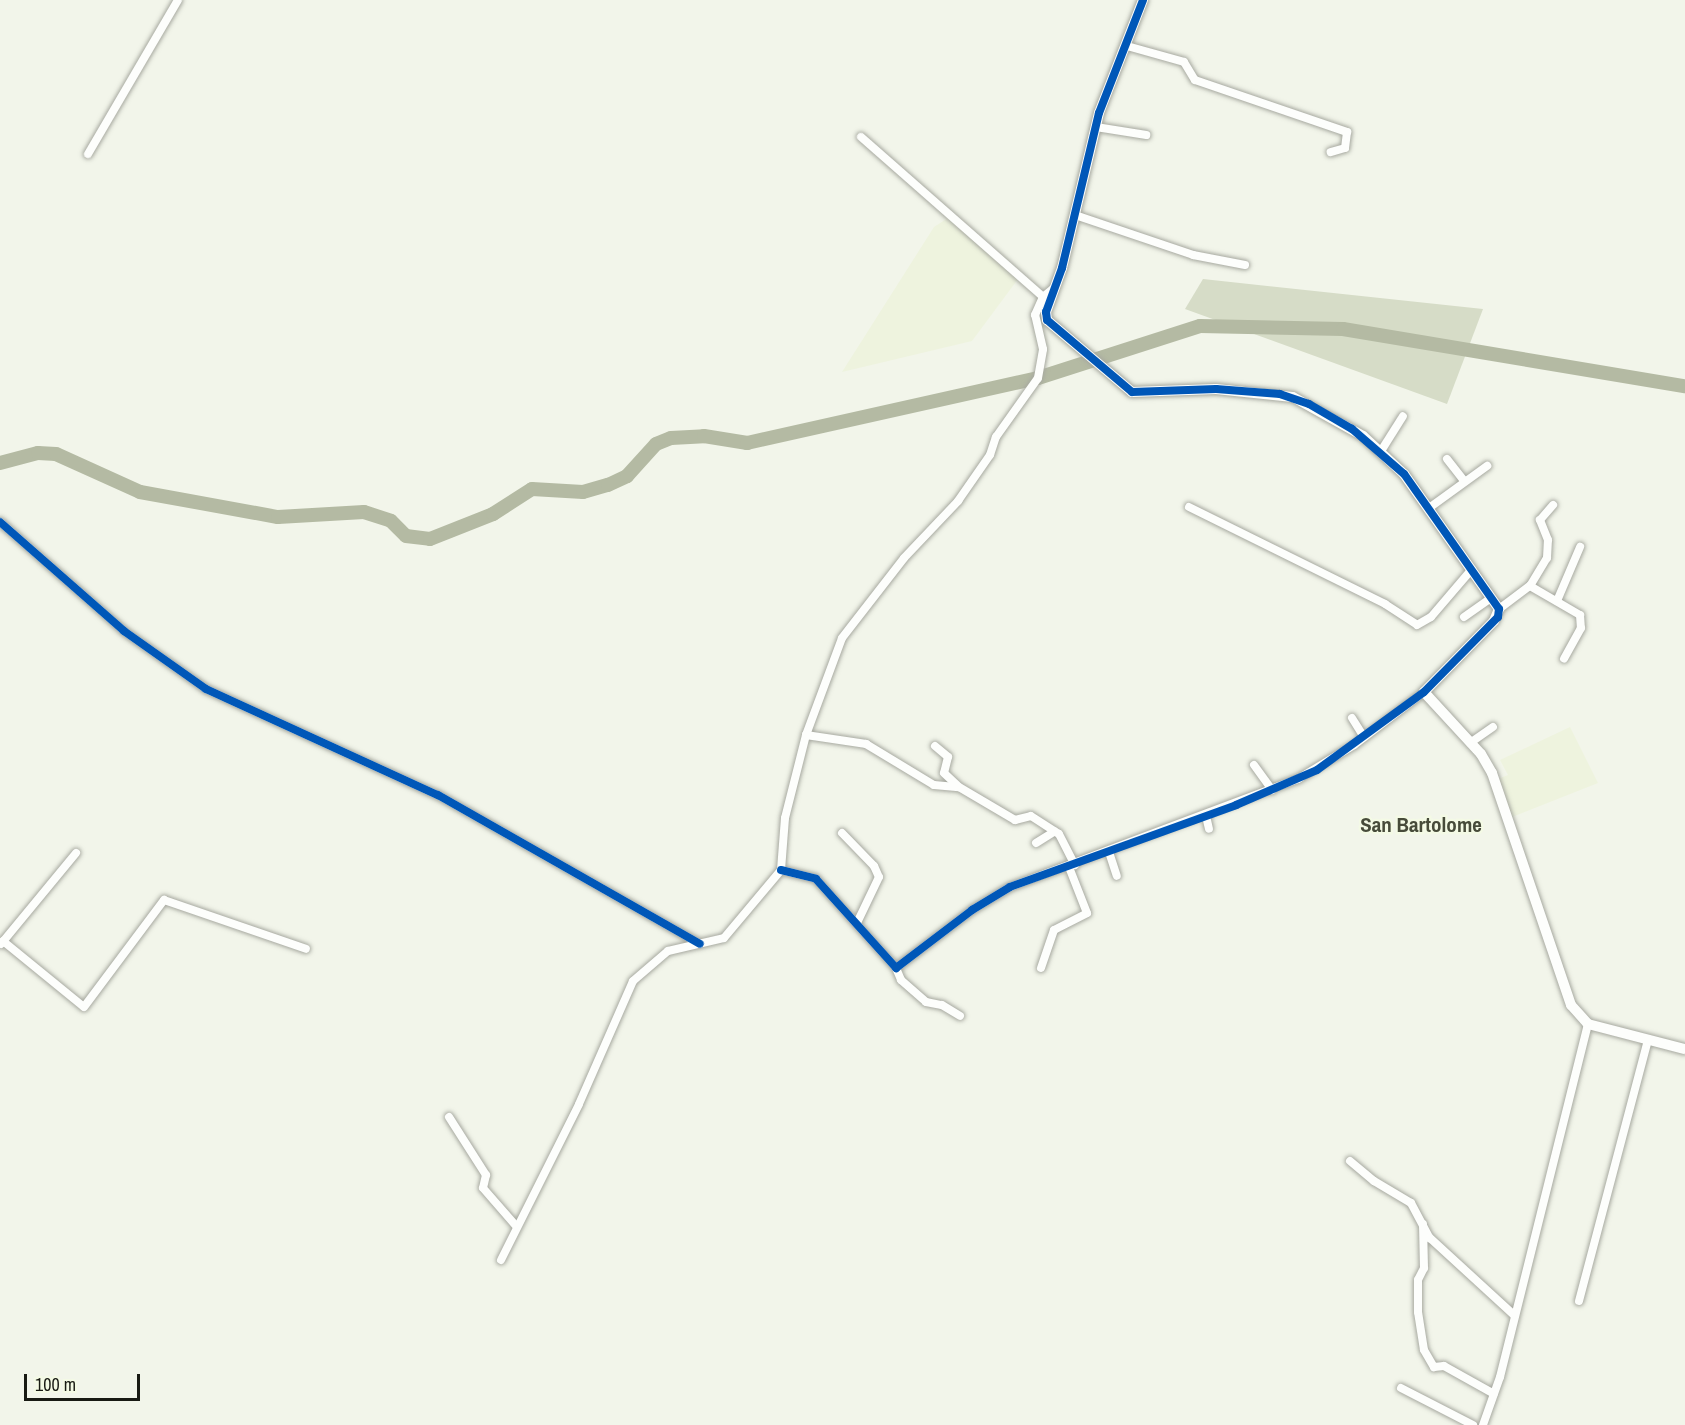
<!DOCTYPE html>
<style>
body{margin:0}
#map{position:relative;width:1685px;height:1425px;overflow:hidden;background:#f2f5ea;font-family:"Archivo Narrow",sans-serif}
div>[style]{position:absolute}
.built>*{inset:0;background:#eef3de}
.green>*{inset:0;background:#d6dcc7}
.river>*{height:14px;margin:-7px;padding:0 7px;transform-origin:7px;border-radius:7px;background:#b4baa3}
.roads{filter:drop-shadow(0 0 2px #a7a9a0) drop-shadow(0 0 2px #a7a9a0)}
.street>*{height:8px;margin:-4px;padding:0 4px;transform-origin:4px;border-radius:4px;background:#fdfefc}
.secondary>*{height:10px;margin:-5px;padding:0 5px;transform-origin:5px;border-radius:5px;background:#fdfefc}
.cycleway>*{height:8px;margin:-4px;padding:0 4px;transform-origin:4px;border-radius:4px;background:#0057b8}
span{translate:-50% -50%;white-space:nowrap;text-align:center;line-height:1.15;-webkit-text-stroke:4.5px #f4fae5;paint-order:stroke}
.quarter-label{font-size:21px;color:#474b3a;font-weight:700}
.scale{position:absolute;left:24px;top:1374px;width:116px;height:27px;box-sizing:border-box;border:3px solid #181a13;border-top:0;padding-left:8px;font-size:18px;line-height:21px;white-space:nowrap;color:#181a13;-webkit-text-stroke:4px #f4fae5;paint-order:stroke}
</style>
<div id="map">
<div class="built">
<div style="clip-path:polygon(951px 216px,1018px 279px,972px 341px,842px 372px,934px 227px)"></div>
<div style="clip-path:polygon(1570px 727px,1598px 783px,1512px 817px,1498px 779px,1508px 775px,1500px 760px)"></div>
</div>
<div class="green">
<div style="clip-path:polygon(1203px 279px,1483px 309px,1447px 404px,1185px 309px)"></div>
</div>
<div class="river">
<div style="left:0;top:463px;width:39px;rotate:-15deg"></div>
<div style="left:38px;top:453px;width:18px;rotate:3deg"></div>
<div style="left:56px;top:454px;width:92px;rotate:24.3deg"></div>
<div style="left:140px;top:492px;width:140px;rotate:10.3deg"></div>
<div style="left:278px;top:517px;width:86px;rotate:-3.3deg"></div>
<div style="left:364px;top:512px;width:28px;rotate:18deg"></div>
<div style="left:391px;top:521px;width:21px;rotate:45deg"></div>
<div style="left:406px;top:536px;width:24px;rotate:7deg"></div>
<div style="left:430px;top:539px;width:68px;rotate:-21.6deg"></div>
<div style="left:493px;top:514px;width:46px;rotate:-32.7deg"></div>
<div style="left:532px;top:489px;width:51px;rotate:3.4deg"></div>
<div style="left:583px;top:492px;width:26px;rotate:-16deg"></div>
<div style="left:608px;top:485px;width:21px;rotate:-25deg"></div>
<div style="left:627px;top:476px;width:43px;rotate:-47.8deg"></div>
<div style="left:656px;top:444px;width:16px;rotate:-22deg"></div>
<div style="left:671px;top:438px;width:33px;rotate:-3deg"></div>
<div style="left:704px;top:436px;width:44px;rotate:9.2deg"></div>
<div style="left:747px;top:443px;width:298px;rotate:-12.6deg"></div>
<div style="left:1038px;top:378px;width:170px;rotate:-17.8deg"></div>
<div style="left:1200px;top:326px;width:143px;rotate:1.2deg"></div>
<div style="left:1343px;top:329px;width:347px;rotate:9.5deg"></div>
</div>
<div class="roads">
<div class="street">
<div style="left:1127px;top:46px;width:59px;rotate:15.7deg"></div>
<div style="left:1184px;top:62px;width:21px;rotate:59deg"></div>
<div style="left:1195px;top:80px;width:161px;rotate:18.9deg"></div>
<div style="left:1347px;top:132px;width:16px;rotate:97deg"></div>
<div style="left:1345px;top:148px;width:15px;rotate:164deg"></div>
<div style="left:1096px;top:127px;width:51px;rotate:9.1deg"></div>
<div style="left:861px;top:137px;width:242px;rotate:41.3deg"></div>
<div style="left:88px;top:154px;width:178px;rotate:-59.7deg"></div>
<div style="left:1075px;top:215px;width:125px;rotate:18.7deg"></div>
<div style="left:1193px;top:255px;width:53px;rotate:10.9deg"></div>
<div style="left:1381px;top:451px;width:41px;rotate:-57.8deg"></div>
<div style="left:1447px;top:459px;width:28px;rotate:52deg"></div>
<div style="left:1189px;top:507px;width:219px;rotate:26.3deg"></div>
<div style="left:1385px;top:604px;width:38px;rotate:33deg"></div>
<div style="left:1417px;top:625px;width:16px;rotate:-30deg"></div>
<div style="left:1431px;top:617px;width:63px;rotate:-49.5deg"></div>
<div style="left:1429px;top:508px;width:72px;rotate:-35.9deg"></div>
<div style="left:0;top:522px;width:165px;rotate:41.3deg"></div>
<div style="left:124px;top:631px;width:100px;rotate:35.3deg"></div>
<div style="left:206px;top:689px;width:255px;rotate:24.6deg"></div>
<div style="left:438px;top:795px;width:301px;rotate:29.6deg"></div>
<div style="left:1530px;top:586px;width:33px;rotate:-59deg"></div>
<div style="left:1547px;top:558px;width:18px;rotate:-87deg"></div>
<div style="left:1548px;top:540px;width:22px;rotate:-112deg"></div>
<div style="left:1540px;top:520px;width:20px;rotate:-49deg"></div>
<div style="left:1557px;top:601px;width:59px;rotate:-66.9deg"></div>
<div style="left:1499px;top:609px;width:39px;rotate:-37deg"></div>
<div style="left:1530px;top:586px;width:58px;rotate:30.1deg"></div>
<div style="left:1580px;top:615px;width:13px;rotate:86deg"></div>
<div style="left:1581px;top:628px;width:35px;rotate:119deg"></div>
<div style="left:1464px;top:617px;width:33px;rotate:-35deg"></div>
<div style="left:1352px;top:718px;width:22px;rotate:58deg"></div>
<div style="left:806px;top:735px;width:61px;rotate:8.5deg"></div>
<div style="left:866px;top:744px;width:79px;rotate:31.1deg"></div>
<div style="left:934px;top:785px;width:25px;rotate:5deg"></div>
<div style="left:959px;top:787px;width:65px;rotate:30.5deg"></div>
<div style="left:1015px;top:820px;width:16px;rotate:-14deg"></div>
<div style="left:1031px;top:816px;width:33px;rotate:33deg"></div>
<div style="left:1059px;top:834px;width:35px;rotate:63deg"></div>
<div style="left:1470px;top:743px;width:28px;rotate:-35deg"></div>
<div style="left:935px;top:746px;width:17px;rotate:40deg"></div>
<div style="left:948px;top:757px;width:16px;rotate:104deg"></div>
<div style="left:944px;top:773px;width:19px;rotate:43deg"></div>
<div style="left:1254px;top:765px;width:31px;rotate:54deg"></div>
<div style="left:1206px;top:816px;width:13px;rotate:77deg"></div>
<div style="left:842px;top:833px;width:46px;rotate:45.9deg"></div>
<div style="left:874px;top:866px;width:12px;rotate:66deg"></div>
<div style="left:879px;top:877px;width:51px;rotate:115.6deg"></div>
<div style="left:1036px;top:843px;width:22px;rotate:-32deg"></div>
<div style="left:1109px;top:852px;width:25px;rotate:72deg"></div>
<div style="left:781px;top:870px;width:36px;rotate:14deg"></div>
<div style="left:816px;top:879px;width:120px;rotate:48deg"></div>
<div style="left:896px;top:968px;width:96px;rotate:-37.3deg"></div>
<div style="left:972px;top:910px;width:44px;rotate:-31.2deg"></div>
<div style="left:1010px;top:887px;width:308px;rotate:-20.6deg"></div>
<div style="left:1298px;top:779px;width:66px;rotate:-31.3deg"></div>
<div style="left:1354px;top:745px;width:88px;rotate:-37.1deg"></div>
<div style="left:3px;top:941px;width:104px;rotate:39.2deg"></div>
<div style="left:84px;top:1007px;width:134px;rotate:-53.2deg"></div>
<div style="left:164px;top:900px;width:150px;rotate:19deg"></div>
<div style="left:1px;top:944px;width:118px;rotate:-50.5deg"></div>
<div style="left:896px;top:968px;width:13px;rotate:67deg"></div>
<div style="left:901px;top:980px;width:33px;rotate:41deg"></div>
<div style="left:926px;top:1002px;width:16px;rotate:11deg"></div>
<div style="left:942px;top:1005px;width:21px;rotate:31deg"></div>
<div style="left:1041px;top:968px;width:40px;rotate:-71.1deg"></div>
<div style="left:1054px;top:930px;width:37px;rotate:-27deg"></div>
<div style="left:1087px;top:913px;width:49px;rotate:-111.4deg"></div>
<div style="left:449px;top:1117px;width:69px;rotate:57.5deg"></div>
<div style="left:486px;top:1175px;width:13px;rotate:103deg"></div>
<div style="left:483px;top:1188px;width:50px;rotate:49deg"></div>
<div style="left:1350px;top:1161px;width:31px;rotate:40deg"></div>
<div style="left:1374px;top:1181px;width:43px;rotate:30.7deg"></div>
<div style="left:1411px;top:1203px;width:40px;rotate:62deg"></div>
<div style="left:1430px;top:1238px;width:115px;rotate:42.5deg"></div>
<div style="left:1423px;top:1224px;width:44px;rotate:88.7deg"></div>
<div style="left:1424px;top:1268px;width:13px;rotate:117deg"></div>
<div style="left:1418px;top:1280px;width:32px;rotate:90deg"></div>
<div style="left:1418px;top:1312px;width:38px;rotate:81deg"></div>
<div style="left:1424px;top:1350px;width:20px;rotate:60deg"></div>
<div style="left:1434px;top:1367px;width:10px;rotate:-6deg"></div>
<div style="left:1444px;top:1366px;width:57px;rotate:29.2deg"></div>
<div style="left:501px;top:1260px;width:174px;rotate:-63.4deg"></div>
<div style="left:579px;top:1104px;width:134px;rotate:-66.3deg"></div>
<div style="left:633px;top:981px;width:46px;rotate:-40.6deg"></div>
<div style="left:668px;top:951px;width:57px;rotate:-13.1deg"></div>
<div style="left:724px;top:938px;width:89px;rotate:-50deg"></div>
<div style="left:781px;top:870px;width:52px;rotate:-85.6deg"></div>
<div style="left:785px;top:818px;width:86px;rotate:-75.8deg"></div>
<div style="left:806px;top:735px;width:103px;rotate:-69.6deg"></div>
<div style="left:842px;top:638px;width:101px;rotate:-52.2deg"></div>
<div style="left:904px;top:558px;width:79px;rotate:-46.5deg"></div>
<div style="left:958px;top:501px;width:56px;rotate:-55.2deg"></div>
<div style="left:990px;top:455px;width:19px;rotate:-72deg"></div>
<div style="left:996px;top:437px;width:72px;rotate:-54.6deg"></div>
<div style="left:1038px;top:378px;width:29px;rotate:-80deg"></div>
<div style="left:1043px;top:349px;width:35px;rotate:-103deg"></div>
<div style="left:1035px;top:315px;width:20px;rotate:-66deg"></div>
<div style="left:1043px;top:297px;width:16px;rotate:-40deg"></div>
<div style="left:1579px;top:1301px;width:271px;rotate:-75.2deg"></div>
<div style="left:1401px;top:1388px;width:81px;rotate:27.2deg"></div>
<div style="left:1483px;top:1425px;width:51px;rotate:-70.5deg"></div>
<div style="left:1500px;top:1377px;width:364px;rotate:-76deg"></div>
</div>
<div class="secondary">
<div style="left:1143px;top:0;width:121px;rotate:111.3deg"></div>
<div style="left:1099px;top:113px;width:159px;rotate:103.4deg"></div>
<div style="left:1062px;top:268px;width:47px;rotate:110deg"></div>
<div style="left:1046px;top:312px;width:8px;rotate:83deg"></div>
<div style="left:1047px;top:320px;width:111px;rotate:40.3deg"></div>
<div style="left:1132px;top:392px;width:84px;rotate:-2deg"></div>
<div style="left:1216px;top:389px;width:77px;rotate:5.9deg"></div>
<div style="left:1293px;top:397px;width:80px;rotate:29.1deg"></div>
<div style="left:1363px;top:436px;width:56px;rotate:42.8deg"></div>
<div style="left:1404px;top:474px;width:165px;rotate:54.9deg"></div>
<div style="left:1499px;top:609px;width:13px;rotate:113deg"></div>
<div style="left:1494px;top:621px;width:100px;rotate:134.6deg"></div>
<div style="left:1424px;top:692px;width:84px;rotate:47.4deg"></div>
<div style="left:1481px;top:754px;width:22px;rotate:60deg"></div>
<div style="left:1492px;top:773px;width:245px;rotate:71.2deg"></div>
<div style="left:1571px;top:1005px;width:25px;rotate:48deg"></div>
<div style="left:1588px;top:1024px;width:100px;rotate:14.5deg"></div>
</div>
</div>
<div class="cycleway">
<div style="left:0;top:522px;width:165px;rotate:41.3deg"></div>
<div style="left:124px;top:631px;width:100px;rotate:35.3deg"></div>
<div style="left:206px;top:689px;width:255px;rotate:24.6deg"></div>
<div style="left:438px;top:795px;width:301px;rotate:29.6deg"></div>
<div style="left:781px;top:870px;width:36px;rotate:14deg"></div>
<div style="left:816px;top:879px;width:120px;rotate:48deg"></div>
<div style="left:896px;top:968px;width:96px;rotate:-37.3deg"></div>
<div style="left:972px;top:910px;width:44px;rotate:-31.2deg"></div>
<div style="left:1010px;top:887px;width:240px;rotate:-19.9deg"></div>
<div style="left:1236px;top:805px;width:88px;rotate:-23.4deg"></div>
<div style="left:1317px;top:770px;width:132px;rotate:-36.1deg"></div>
<div style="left:1424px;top:692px;width:105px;rotate:-45.4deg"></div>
<div style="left:1498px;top:617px;width:8px;rotate:-83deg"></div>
<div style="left:1499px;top:609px;width:165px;rotate:-125.1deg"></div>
<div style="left:1404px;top:474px;width:69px;rotate:-139.1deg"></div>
<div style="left:1352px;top:429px;width:50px;rotate:-149.8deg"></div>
<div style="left:1309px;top:404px;width:31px;rotate:-161deg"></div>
<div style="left:1280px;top:394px;width:64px;rotate:-175.5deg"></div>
<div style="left:1216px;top:389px;width:84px;rotate:178deg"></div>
<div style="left:1132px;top:392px;width:111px;rotate:-139.7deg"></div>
<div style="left:1047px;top:320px;width:8px;rotate:-97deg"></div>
<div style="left:1046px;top:312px;width:47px;rotate:-70deg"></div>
<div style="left:1062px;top:268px;width:159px;rotate:-76.6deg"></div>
<div style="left:1099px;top:113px;width:121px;rotate:-68.7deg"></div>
</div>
<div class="quarter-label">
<span style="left:1421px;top:825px">San Bartolome</span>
</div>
<div class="scale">100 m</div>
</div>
